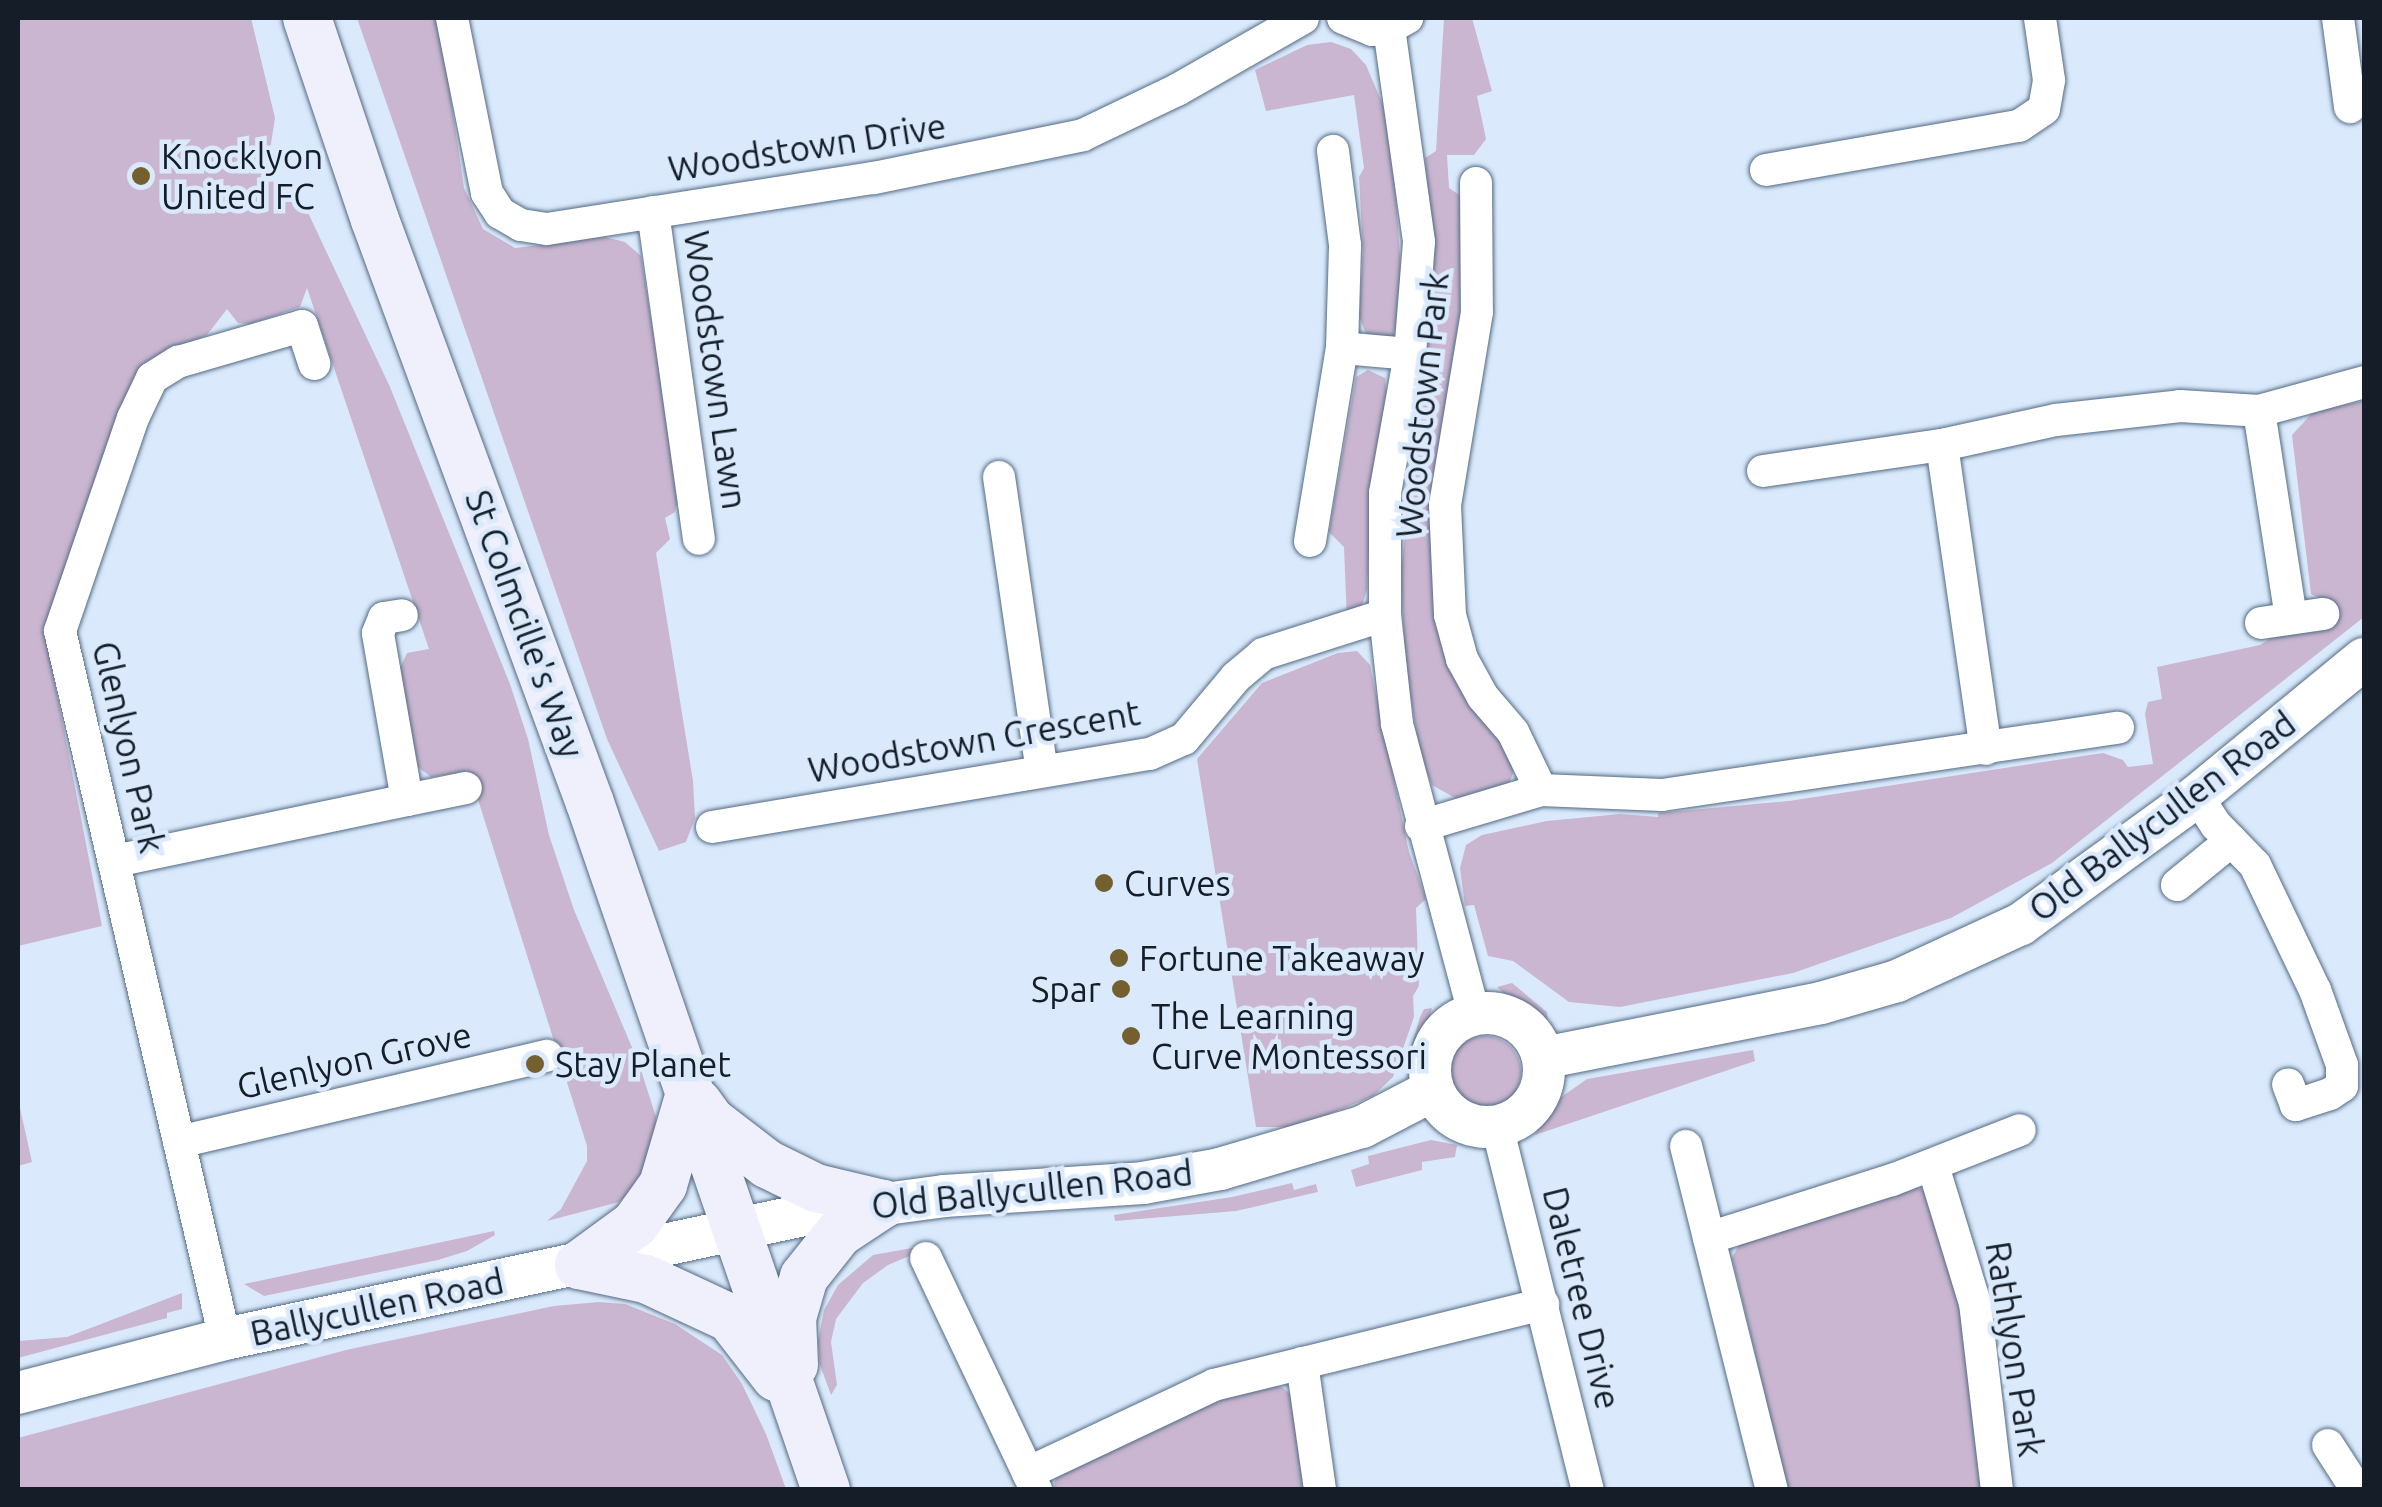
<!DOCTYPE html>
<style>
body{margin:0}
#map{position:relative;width:2382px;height:1507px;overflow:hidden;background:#daeafc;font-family:Ubuntu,sans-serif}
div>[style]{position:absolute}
.green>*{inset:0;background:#cab6d0}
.round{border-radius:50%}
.roads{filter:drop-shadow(0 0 2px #536a84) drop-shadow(0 0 2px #536a84)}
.minor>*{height:32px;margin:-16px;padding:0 16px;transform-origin:16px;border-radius:16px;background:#fff}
.tertiary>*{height:42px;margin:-21px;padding:0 21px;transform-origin:21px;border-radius:21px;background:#fff}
.tertiary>.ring{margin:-21px;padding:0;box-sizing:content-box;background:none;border:42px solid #fff;border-radius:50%}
.secondary>*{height:48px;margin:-24px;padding:0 24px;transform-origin:24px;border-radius:24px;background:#f0f0fd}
.dots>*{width:28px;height:28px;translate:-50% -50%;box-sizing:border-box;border:5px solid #daeafc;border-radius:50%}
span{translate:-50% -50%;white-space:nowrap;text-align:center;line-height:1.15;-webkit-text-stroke:9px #daeafc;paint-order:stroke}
.street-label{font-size:35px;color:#141d28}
.poi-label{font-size:35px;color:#141d28}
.left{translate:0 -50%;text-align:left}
.right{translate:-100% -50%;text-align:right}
.frame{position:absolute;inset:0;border:20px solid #141d28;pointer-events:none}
</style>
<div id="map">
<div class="green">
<div style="clip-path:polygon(18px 18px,251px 18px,275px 118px,270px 150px,258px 159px,267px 182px,279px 181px,303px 202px,390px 387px,510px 684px,528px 739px,549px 835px,574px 910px,639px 1064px,656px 1117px,655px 1147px,631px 1191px,619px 1202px,547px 1221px,561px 1209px,587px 1161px,587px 1146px,469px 771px,431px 777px,418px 767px,399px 670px,407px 653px,429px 649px,307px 288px,300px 307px,250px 324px,238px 323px,227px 309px,207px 335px,169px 353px,47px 643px,102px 926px,18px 946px)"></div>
<div style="clip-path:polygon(357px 18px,439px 18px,464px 188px,483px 229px,515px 248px,605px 237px,625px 242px,641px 256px,679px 495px,675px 512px,665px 518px,670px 539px,656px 553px,693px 781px,695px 818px,686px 842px,659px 851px,607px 739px)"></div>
<div style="clip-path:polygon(1444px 18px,1472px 18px,1492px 91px,1477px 96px,1486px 139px,1474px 155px,1447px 155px,1449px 188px,1467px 200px,1469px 254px,1437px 509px,1499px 737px,1513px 762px,1513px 773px,1509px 784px,1457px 799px,1432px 785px,1421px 758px,1405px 665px,1401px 571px,1435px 278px,1425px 158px,1436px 151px)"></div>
<div style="clip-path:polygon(1331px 42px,1351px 49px,1366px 65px,1383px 105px,1394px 168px,1401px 271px,1399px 317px,1393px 336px,1368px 339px,1359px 316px,1363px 252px,1359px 177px,1364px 168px,1354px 95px,1266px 111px,1255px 70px,1307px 45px)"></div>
<div style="clip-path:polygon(1368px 370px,1385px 378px,1387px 396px,1373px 467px,1367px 589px,1361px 609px,1347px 621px,1344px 547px,1329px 532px,1356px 377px)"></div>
<div style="clip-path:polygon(2364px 401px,2364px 617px,2052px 863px,1951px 918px,1793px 973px,1620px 1007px,1569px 1002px,1513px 961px,1488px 956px,1474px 905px,1465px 906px,1460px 868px,1466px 845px,1482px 835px,1547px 821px,1620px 814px,1658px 817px,1658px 813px,1789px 801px,2103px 753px,2123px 760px,2128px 767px,2153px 764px,2145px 714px,2148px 702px,2162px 699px,2157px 667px,2260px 645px,2271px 638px,2328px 629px,2323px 600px,2311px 594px,2292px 435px,2314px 411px)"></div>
<div style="clip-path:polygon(1357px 651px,1370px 665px,1409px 852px,1426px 899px,1416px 908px,1419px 986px,1413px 996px,1414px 1017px,1393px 1077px,1373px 1096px,1320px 1118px,1286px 1127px,1256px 1127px,1197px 759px,1262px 683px,1338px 653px)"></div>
<div style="clip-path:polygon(1512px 983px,1547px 1012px,1548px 1023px,1521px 1010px,1497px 987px)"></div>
<div style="clip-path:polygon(1432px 1008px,1427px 1030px,1405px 1068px,1420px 1017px,1424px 1009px)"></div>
<div class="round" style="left:1449px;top:1036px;width:72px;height:72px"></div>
<div style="clip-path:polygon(1753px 1050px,1755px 1061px,1535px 1135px,1550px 1105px,1587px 1079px)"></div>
<div style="clip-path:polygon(18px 1099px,32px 1162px,18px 1166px)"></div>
<div style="clip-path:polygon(1431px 1140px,1457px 1145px,1455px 1157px,1422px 1162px,1422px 1170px,1356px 1187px,1351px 1170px,1369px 1164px,1368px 1156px)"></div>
<div style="clip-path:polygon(1292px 1183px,1294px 1190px,1316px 1184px,1318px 1192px,1236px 1211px,1115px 1221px,1114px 1215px,1232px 1197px)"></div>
<div style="clip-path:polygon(1912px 1184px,1930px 1195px,1954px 1264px,1988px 1489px,1788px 1489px,1732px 1258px,1741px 1241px)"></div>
<div style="clip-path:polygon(494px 1231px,495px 1235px,467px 1251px,438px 1260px,264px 1296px,244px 1284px)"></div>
<div style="clip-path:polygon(940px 1243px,888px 1265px,863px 1283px,836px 1319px,831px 1342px,837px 1385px,831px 1395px,820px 1365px,818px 1341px,824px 1310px,838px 1285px,873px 1255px)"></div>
<div style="clip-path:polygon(182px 1293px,182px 1309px,167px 1313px,167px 1318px,18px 1358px,18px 1341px,67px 1337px)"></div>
<div style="clip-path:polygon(599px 1302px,625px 1304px,675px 1324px,722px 1355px,742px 1384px,766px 1434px,786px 1489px,18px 1489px,18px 1438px,346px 1350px,554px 1306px)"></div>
<div style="clip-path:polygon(1264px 1384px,1282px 1387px,1292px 1396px,1310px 1489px,1054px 1490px,1056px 1470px,1159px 1418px)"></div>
</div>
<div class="roads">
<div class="minor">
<div style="left:452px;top:18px;width:178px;rotate:78.7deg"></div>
<div style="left:487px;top:193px;width:24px;rotate:57deg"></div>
<div style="left:500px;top:213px;width:24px;rotate:30deg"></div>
<div style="left:521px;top:225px;width:26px;rotate:9deg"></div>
<div style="left:547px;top:229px;width:331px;rotate:-8.9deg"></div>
<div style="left:874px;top:178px;width:213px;rotate:-11.6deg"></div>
<div style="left:1083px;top:135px;width:104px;rotate:-25.6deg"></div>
<div style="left:1177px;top:90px;width:145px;rotate:-29.7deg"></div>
<div style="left:1343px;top:18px;width:31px;rotate:22deg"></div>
<div style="left:1372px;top:30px;width:17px;rotate:-7deg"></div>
<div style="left:1389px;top:28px;width:21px;rotate:-29deg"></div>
<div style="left:2338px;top:18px;width:90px;rotate:82.3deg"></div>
<div style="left:1389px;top:28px;width:216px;rotate:82deg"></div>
<div style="left:1419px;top:242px;width:112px;rotate:94.6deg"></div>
<div style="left:1410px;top:354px;width:141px;rotate:100.2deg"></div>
<div style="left:1385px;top:493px;width:122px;rotate:90deg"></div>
<div style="left:1385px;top:615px;width:110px;rotate:83.7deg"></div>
<div style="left:1397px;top:724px;width:300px;rotate:75.1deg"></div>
<div style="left:1766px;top:170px;width:257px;rotate:-9.9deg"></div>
<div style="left:2019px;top:126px;width:30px;rotate:-34deg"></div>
<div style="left:2044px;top:109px;width:29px;rotate:-80deg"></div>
<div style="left:2049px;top:80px;width:63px;rotate:-98.3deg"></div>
<div style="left:1476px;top:183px;width:129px;rotate:89.6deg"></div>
<div style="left:1477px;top:312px;width:196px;rotate:99.4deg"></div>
<div style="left:1445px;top:505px;width:110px;rotate:87.4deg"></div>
<div style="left:1450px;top:615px;width:46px;rotate:74.7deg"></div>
<div style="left:1462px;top:659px;width:43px;rotate:61.1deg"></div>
<div style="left:1483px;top:697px;width:46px;rotate:49.4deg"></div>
<div style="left:1513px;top:732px;width:64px;rotate:64.2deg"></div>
<div style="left:653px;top:212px;width:330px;rotate:82deg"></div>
<div style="left:1342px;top:348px;width:68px;rotate:5deg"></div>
<div style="left:2259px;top:411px;width:209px;rotate:81.2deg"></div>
<div style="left:1942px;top:445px;width:307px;rotate:81.8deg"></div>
<div style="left:1763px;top:471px;width:181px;rotate:-8.3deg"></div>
<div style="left:1942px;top:445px;width:117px;rotate:-12.4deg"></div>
<div style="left:2056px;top:420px;width:125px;rotate:-6.4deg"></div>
<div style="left:2180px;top:406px;width:79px;rotate:3.6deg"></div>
<div style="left:2259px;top:411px;width:109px;rotate:-15.4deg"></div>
<div style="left:999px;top:477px;width:296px;rotate:81.7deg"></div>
<div style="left:1310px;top:541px;width:196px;rotate:-80.6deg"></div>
<div style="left:1342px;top:348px;width:103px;rotate:-88.3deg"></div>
<div style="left:1345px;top:245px;width:95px;rotate:-97.3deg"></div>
<div style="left:2261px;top:623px;width:63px;rotate:-8.3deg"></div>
<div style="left:2197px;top:796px;width:35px;rotate:57deg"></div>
<div style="left:2216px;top:825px;width:56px;rotate:45.7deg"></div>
<div style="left:2255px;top:865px;width:139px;rotate:64.4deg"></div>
<div style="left:2315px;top:990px;width:80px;rotate:70.2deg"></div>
<div style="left:2342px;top:1065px;width:21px;rotate:90deg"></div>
<div style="left:2342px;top:1086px;width:14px;rotate:146deg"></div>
<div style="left:2330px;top:1094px;width:36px;rotate:162deg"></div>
<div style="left:2296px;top:1105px;width:22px;rotate:-111deg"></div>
<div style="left:407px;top:800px;width:60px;rotate:-11.5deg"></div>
<div style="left:1421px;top:826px;width:125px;rotate:-16.7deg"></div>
<div style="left:1541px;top:790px;width:121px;rotate:2.4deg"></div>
<div style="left:1662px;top:795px;width:461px;rotate:-8.4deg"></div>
<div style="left:712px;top:827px;width:444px;rotate:-9.5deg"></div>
<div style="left:1150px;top:754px;width:37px;rotate:-24deg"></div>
<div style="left:1184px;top:739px;width:81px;rotate:-50deg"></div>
<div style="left:1236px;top:677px;width:35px;rotate:-40deg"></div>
<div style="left:1263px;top:654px;width:128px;rotate:-17.7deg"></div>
<div style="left:115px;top:861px;width:298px;rotate:-11.8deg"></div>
<div style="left:407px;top:800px;width:169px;rotate:-99.9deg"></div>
<div style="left:378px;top:633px;width:16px;rotate:-68deg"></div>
<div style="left:384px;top:618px;width:18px;rotate:-9deg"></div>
<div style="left:2177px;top:885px;width:70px;rotate:-39.2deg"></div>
<div style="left:1497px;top:1126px;width:375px;rotate:76deg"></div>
<div style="left:179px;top:1142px;width:378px;rotate:-13.2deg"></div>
<div style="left:1686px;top:1146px;width:355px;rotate:76deg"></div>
<div style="left:1933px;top:1166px;width:143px;rotate:73deg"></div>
<div style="left:1975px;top:1303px;width:188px;rotate:83.3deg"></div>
<div style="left:1709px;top:1238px;width:192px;rotate:-17.6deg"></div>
<div style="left:1892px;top:1180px;width:137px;rotate:-21.3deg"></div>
<div style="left:926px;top:1258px;width:257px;rotate:64.6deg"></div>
<div style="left:225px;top:1339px;width:727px;rotate:-103.12deg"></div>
<div style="left:60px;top:631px;width:225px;rotate:-71.1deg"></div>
<div style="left:133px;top:418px;width:44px;rotate:-64.6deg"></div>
<div style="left:152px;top:378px;width:31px;rotate:-32deg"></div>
<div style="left:178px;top:362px;width:129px;rotate:-16.2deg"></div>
<div style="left:302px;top:326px;width:40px;rotate:72deg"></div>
<div style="left:1302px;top:1363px;width:128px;rotate:81.9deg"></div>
<div style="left:2328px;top:1445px;width:54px;rotate:57.2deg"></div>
<div style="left:1028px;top:1473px;width:206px;rotate:-25.3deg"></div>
<div style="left:1214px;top:1385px;width:339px;rotate:-13.8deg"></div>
</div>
<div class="tertiary">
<div class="ring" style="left:1430px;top:1013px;width:72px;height:72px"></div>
<div style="left:1543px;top:1058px;width:283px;rotate:-11.2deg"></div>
<div style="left:1821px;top:1003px;width:79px;rotate:-16.1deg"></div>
<div style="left:1897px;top:981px;width:136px;rotate:-24.7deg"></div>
<div style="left:2021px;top:924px;width:218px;rotate:-36deg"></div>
<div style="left:2197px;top:796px;width:216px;rotate:-39.4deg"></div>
<div style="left:18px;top:1393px;width:214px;rotate:-14.6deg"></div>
<div style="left:225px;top:1339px;width:592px;rotate:-12.09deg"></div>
<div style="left:804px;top:1215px;width:141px;rotate:-7.7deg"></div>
<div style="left:944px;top:1196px;width:199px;rotate:-3.7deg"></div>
<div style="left:1143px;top:1183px;width:78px;rotate:-10.3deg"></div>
<div style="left:1220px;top:1169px;width:148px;rotate:-16.5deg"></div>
<div style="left:1362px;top:1127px;width:80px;rotate:-27.5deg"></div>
</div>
<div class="secondary">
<div style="left:307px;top:18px;width:213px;rotate:71.4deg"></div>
<div style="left:375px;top:220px;width:621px;rotate:69.76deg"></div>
<div style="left:590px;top:803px;width:726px;rotate:71.04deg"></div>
<div style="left:698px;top:1103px;width:22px;rotate:54deg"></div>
<div style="left:711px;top:1121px;width:71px;rotate:37.5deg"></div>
<div style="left:767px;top:1164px;width:55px;rotate:26.1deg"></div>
<div style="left:816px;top:1188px;width:69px;rotate:13.4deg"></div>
<div style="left:579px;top:1265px;width:68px;rotate:11.8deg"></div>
<div style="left:646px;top:1279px;width:93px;rotate:24.9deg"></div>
<div style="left:730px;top:1318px;width:75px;rotate:52.1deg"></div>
<div style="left:579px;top:1265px;width:69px;rotate:-36.2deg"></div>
<div style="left:635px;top:1224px;width:48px;rotate:-54.3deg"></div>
<div style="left:663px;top:1185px;width:96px;rotate:-73.6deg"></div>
<div style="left:794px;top:1365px;width:47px;rotate:-92.4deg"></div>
<div style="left:792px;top:1318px;width:43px;rotate:-73.7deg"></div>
<div style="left:804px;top:1277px;width:56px;rotate:-51.5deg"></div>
<div style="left:839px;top:1233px;width:53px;rotate:-33.4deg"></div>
</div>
</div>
<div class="dots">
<div style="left:141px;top:176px;background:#74602f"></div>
<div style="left:1104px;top:883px;background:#74602f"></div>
<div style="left:1119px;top:958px;background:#74602f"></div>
<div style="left:1121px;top:989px;background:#74602f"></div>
<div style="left:1131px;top:1036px;background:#74602f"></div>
<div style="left:535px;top:1064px;background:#74602f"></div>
</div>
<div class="street-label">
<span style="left:807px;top:147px;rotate:-9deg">Woodstown Drive</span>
<span style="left:716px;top:370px;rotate:82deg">Woodstown Lawn</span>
<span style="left:1422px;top:405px;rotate:-84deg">Woodstown Park</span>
<span style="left:525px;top:624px;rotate:70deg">St Colmcille's Way</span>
<span style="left:974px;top:741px;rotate:-10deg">Woodstown Crescent</span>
<span style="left:129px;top:747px;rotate:77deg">Glenlyon Park</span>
<span style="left:2162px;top:816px;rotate:-37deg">Old Ballycullen Road</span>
<span style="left:354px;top:1060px;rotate:-13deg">Glenlyon Grove</span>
<span style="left:1032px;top:1189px;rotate:-6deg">Old Ballycullen Road</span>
<span style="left:1582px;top:1298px;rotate:76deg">Daletree Drive</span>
<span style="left:377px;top:1307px;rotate:-12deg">Ballycullen Road</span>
<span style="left:2015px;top:1349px;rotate:81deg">Rathlyon Park</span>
</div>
<div class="poi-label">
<span class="left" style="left:161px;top:176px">Knocklyon<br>United FC</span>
<span class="left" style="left:1124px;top:883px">Curves</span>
<span class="left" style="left:1139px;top:958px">Fortune Takeaway</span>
<span class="right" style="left:1101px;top:989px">Spar</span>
<span class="left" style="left:1151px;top:1036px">The Learning<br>Curve Montessori</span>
<span class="left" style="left:555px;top:1064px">Stay Planet</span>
</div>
<div class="frame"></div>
</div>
